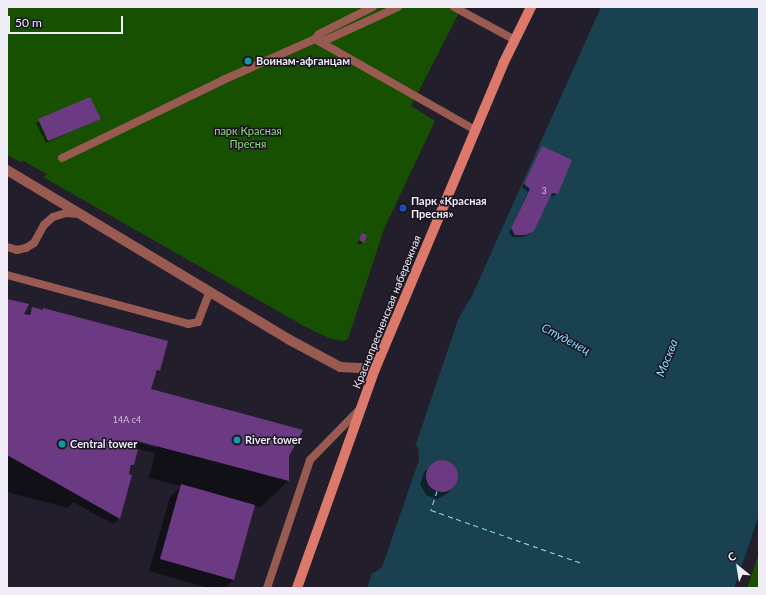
<!DOCTYPE html>
<meta charset="utf-8">
<style>
body{margin:0}
#map{position:relative;width:766px;height:595px;overflow:hidden;background:#231e2b;font-family:Lato,sans-serif}
div>[style]{position:absolute}
.green>*{inset:0;background:#185002}
.water>*{inset:0;background:#19414f}
.pier>*{inset:0;background:#231e2b}
.shadow>*{inset:0;background:#0007}
.ferry>*{height:1px;margin-top:-0.5px;transform-origin:0;background:repeating-linear-gradient(90deg,#88ddfd 0 5px,transparent 0 9px)}
.building>*{inset:0;background:#6c3a83}
.round{border-radius:50%}
.lane>*{height:8px;margin:-4px;padding:0 4px;transform-origin:4px;border-radius:4px;background:#995a51}
.street>*{height:10px;margin:-5px;padding:0 5px;transform-origin:5px;border-radius:5px;background:#995a51}
.secondary>*{height:10px;margin:-5px;padding:0 5px;transform-origin:5px;border-radius:5px;background:#dd796b}
.dots>*{width:11px;height:11px;translate:-50% -50%;box-sizing:border-box;border:2px solid #1a1522;border-radius:50%}
span{translate:-50% -50%;white-space:nowrap;text-align:center;line-height:1.15;-webkit-text-stroke:3px #1a1522;paint-order:stroke}
.number-label{font-size:9px;color:#cfc0d9}
.number-label span{-webkit-text-stroke-width:0}
.poi-label{font-size:11px;color:#f0edf6;font-weight:700}
.left{translate:0 -50%;text-align:left}
.park-label{font-size:11px;color:#8cdc77}
.street-label{font-size:11px;color:#f0edf6}
.water-label{font-size:12px;color:#88ddfd;font-style:italic}
.frame{position:absolute;inset:0;border:8px solid #f0edf6;pointer-events:none}
.north{position:absolute;left:718px;top:547px;width:40px;height:40px;-webkit-text-stroke:3px #1a1522;paint-order:stroke;rotate:330deg;font-size:11px;font-weight:700;line-height:16px;text-align:center;color:#f0edf6}
.north::after{content:'';display:block;margin:auto;width:14px;height:18px;background:#f0edf6;clip-path:polygon(50% 0,100% 100%,50% 72%,0 100%)}
.scale{position:absolute;left:8px;top:16px;width:115px;height:18px;box-sizing:border-box;border:2px solid #f0edf6;border-top:0;padding-left:5px;font-size:12px;line-height:14px;white-space:nowrap;color:#f0edf6;-webkit-text-stroke:3px #1a1522;paint-order:stroke}
</style>
<div id="map">
<div class="green">
<div style="clip-path:polygon(7px 7px,462px 7px,411px 106px,435px 121px,384px 229px,348px 339px,343px 341px,329px 338px,304px 326px,43px 177px,47px 174px,34px 167px,24px 161px,20px 162px,7px 155px)"></div>
<div style="clip-path:polygon(759px 553px,759px 588px,747px 588px)"></div>
</div>
<div class="water">
<div style="clip-path:polygon(601px 7px,759px 7px,759px 515px,734px 588px,367px 588px,459px 317px,471px 298px)"></div>
</div>
<div class="pier">
<div style="clip-path:polygon(415px 446px,418px 447px,419px 460px,382px 567px,374px 573px,371px 572px)"></div>
</div>
<div class="shadow">
<div style="clip-path:polygon(90px 98px,100px 118px,46px 143px,36px 123px)"></div>
<div style="clip-path:polygon(543px 148px,557px 194px,554px 196px,550px 196px,530px 234px,523px 237px,512px 237px,509px 232px,528px 192px,522px 187px)"></div>
<div style="clip-path:polygon(363px 234px,363px 242px,360px 245px,357px 243px)"></div>
<div style="clip-path:polygon(evenodd,7px 300px,20px 318px,26px 316px,32px 308px,42px 311px,44px 309px,166px 342px,159px 371px,154px 375px,150px 390px,288px 455px,288px 481px,261px 507px,254px 506px,233px 580px,225px 588px,209px 588px,149px 571px,170px 497px,181px 486px,149px 478px,155px 453px,138px 449px,133px 465px,129px 469px,127px 475px,130px 476px,119px 519px,113px 524px,73px 502px,68px 508px,7px 492px,7px 300px,133px 439px,157px 445px,157px 448px,132px 441px,133px 439px)"></div>
<div style="clip-path:polygon(441px 460px,452px 464px,458px 475px,454px 486px,448px 493px,437px 499px,426px 495px,420px 484px,424px 472px,430px 466px)"></div>
</div>
<div class="ferry">
<div style="left:437px;top:491px;width:20px;rotate:108deg"></div>
<div style="left:431px;top:510px;width:162px;rotate:19.4deg"></div>
</div>
<div class="building">
<div style="clip-path:polygon(90px 97px,101px 119px,48px 141px,38px 119px)"></div>
<div style="clip-path:polygon(542px 146px,572px 160px,558px 194px,552px 193px,534px 231px,526px 235px,515px 235px,511px 228px,530px 189px,524px 184px)"></div>
<div style="clip-path:polygon(362px 233px,367px 235px,364px 243px,359px 240px)"></div>
<div style="clip-path:polygon(7px 299px,29px 304px,24px 314px,30px 315px,32px 307px,43px 310px,43px 308px,168px 341px,160px 371px,157px 370px,151px 389px,303px 430px,289px 456px,289px 481px,137px 441px,136px 449px,138px 449px,134px 465px,131px 465px,130px 469px,129px 474px,132px 475px,120px 519px,7px 455px)"></div>
<div class="round" style="left:426px;top:460px;width:32px;height:32px"></div>
<div style="clip-path:polygon(181px 484px,255px 505px,234px 580px,160px 559px)"></div>
</div>
<div class="lane">
<div style="left:454px;top:7px;width:69px;rotate:28.4deg"></div>
<div style="left:315px;top:39px;width:184px;rotate:29.6deg"></div>
<div style="left:318px;top:39px;width:8px;rotate:7deg"></div>
<div style="left:326px;top:40px;width:79px;rotate:-24.6deg"></div>
<div style="left:62px;top:158px;width:179px;rotate:-25.8deg"></div>
<div style="left:223px;top:80px;width:101px;rotate:-24deg"></div>
<div style="left:315px;top:39px;width:6px;rotate:-51deg"></div>
<div style="left:319px;top:34px;width:60px;rotate:-26.6deg"></div>
<div style="left:7px;top:247px;width:10px;rotate:17deg"></div>
<div style="left:17px;top:250px;width:9px;rotate:-13deg"></div>
<div style="left:26px;top:248px;width:9px;rotate:-32deg"></div>
<div style="left:34px;top:243px;width:21px;rotate:-61deg"></div>
<div style="left:44px;top:225px;width:12px;rotate:-42deg"></div>
<div style="left:53px;top:217px;width:14px;rotate:-17deg"></div>
<div style="left:66px;top:213px;width:12px;rotate:5deg"></div>
<div style="left:7px;top:275px;width:188px;rotate:15.1deg"></div>
<div style="left:188px;top:324px;width:10px;rotate:-11deg"></div>
<div style="left:198px;top:322px;width:33px;rotate:-69deg"></div>
<div style="left:267px;top:588px;width:135px;rotate:-71.4deg"></div>
<div style="left:310px;top:460px;width:71px;rotate:-45.6deg"></div>
</div>
<div class="street">
<div style="left:7px;top:170px;width:328px;rotate:31deg"></div>
<div style="left:288px;top:339px;width:59px;rotate:28.3deg"></div>
<div style="left:340px;top:367px;width:35px;rotate:3deg"></div>
</div>
<div class="secondary">
<div style="left:297px;top:588px;width:232px;rotate:-70.4deg"></div>
<div style="left:375px;top:369px;width:331px;rotate:-67.2deg"></div>
<div style="left:503px;top:64px;width:64px;rotate:-63.8deg"></div>
</div>
<div class="dots">
<div style="left:248px;top:61px;background:#0f9aa8"></div>
<div style="left:403px;top:208px;background:#1a4fb4"></div>
<div style="left:237px;top:440px;background:#0f9aa8"></div>
<div style="left:62px;top:444px;background:#0f9aa8"></div>
</div>
<div class="number-label">
<span style="left:544px;top:191px">3</span>
<span style="left:127px;top:420px">14А с4</span>
</div>
<div class="poi-label">
<span class="left" style="left:256px;top:61px">Воинам-афганцам</span>
<span class="left" style="left:411px;top:208px">Парк «Красная<br>Пресня»</span>
<span class="left" style="left:245px;top:440px">River tower</span>
<span class="left" style="left:70px;top:444px">Central tower</span>
</div>
<div class="park-label">
<span style="left:248px;top:138px">парк Красная<br>Пресня</span>
</div>
<div class="street-label">
<span style="left:387px;top:312px;rotate:-68deg">Краснопресненская набережная</span>
</div>
<div class="water-label">
<span style="left:566px;top:339px;rotate:28deg">Студенец</span>
<span style="left:667px;top:358px;rotate:-68deg">Москва</span>
</div>
<div class="frame"></div>
<div class="north">С</div>
<div class="scale">50 m</div>
</div>
